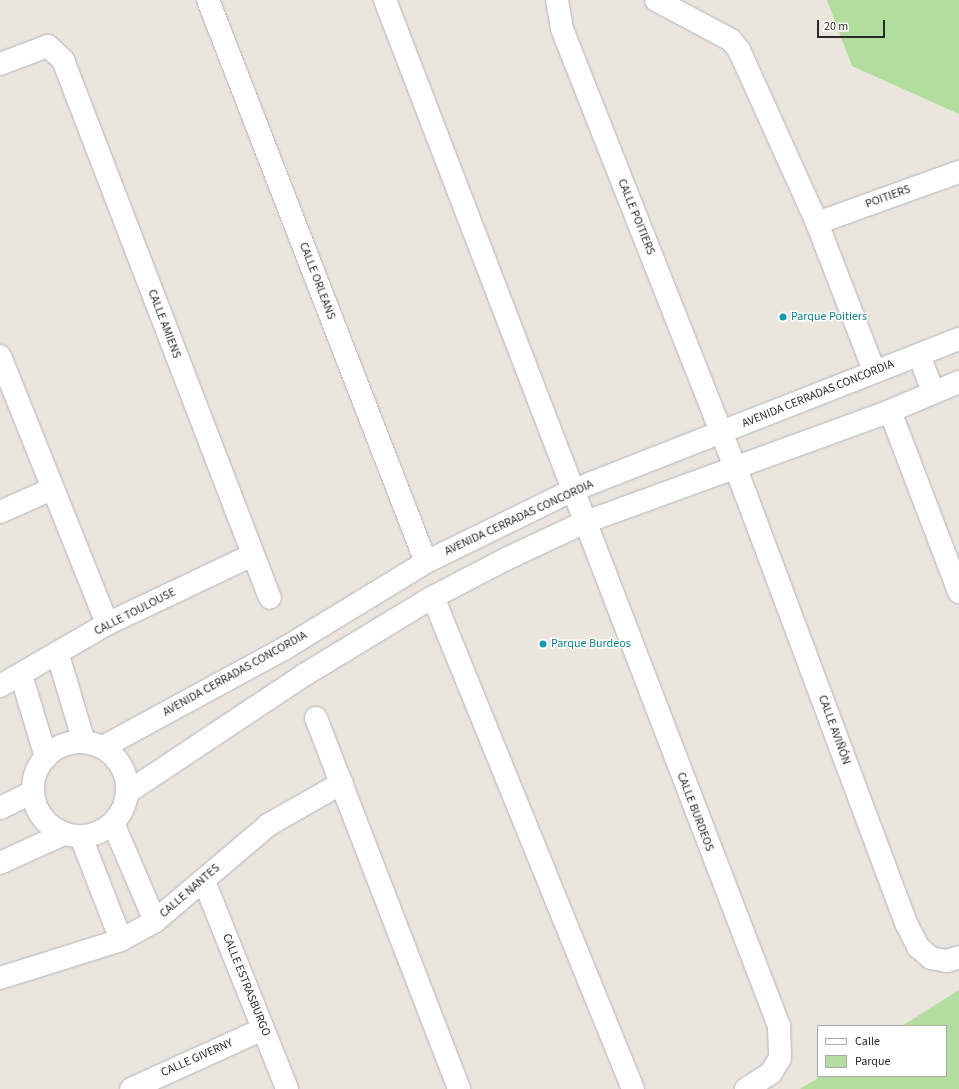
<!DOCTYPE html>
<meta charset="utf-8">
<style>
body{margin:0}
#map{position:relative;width:959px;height:1089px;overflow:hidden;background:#ebe5dd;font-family:"Source Sans 3",sans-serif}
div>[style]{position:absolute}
.green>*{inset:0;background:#b1de9d}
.roads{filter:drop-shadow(0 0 1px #b0b3bd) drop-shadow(0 0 1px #b0b3bd)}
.minor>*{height:22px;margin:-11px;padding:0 11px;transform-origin:11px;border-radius:11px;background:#fff}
.minor>.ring{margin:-11px;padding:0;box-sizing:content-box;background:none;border:22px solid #fff;border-radius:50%}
.dots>*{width:11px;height:11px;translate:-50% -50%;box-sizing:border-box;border:2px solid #fff;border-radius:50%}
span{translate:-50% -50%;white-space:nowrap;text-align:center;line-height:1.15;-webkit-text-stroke:3px #fff;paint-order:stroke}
.street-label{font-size:12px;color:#2a2a2a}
.culture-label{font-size:12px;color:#0d838f}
.left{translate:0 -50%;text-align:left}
.legend{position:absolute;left:817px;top:1025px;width:130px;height:52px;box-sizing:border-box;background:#fff;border:1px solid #aaa;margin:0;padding:5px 7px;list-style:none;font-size:12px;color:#2a2a2a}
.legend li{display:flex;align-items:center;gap:8px;height:20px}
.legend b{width:20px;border:1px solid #aaa}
.scale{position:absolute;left:817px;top:20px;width:68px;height:18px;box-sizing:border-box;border:2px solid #2a2a2a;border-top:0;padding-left:5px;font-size:12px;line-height:14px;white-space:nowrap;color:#2a2a2a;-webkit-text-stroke:3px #fff;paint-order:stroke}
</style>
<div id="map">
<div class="green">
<div style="clip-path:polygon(827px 0,959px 0,959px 114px,852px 66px)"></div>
<div style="clip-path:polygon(959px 990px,959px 1089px,800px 1089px,821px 1076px,946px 1076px,946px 1026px,902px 1026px)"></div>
</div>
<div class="roads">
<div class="minor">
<div style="left:208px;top:0;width:603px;rotate:68.8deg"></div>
<div style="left:385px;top:0;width:1099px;rotate:68.99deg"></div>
<div style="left:779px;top:1026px;width:32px;rotate:88deg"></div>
<div style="left:780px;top:1058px;width:17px;rotate:121deg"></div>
<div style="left:771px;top:1073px;width:30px;rotate:147deg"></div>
<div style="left:557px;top:0;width:29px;rotate:80deg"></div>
<div style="left:562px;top:29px;width:501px;rotate:68.45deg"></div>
<div style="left:746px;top:495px;width:457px;rotate:69.5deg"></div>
<div style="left:906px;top:923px;width:27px;rotate:63deg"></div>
<div style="left:918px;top:947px;width:17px;rotate:40deg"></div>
<div style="left:931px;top:958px;width:16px;rotate:11deg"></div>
<div style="left:947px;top:961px;width:13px;rotate:-18deg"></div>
<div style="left:656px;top:0;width:85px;rotate:28.1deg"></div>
<div style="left:731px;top:40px;width:13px;rotate:51deg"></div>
<div style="left:739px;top:50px;width:190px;rotate:65.7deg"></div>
<div style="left:817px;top:223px;width:159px;rotate:68.9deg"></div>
<div style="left:0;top:64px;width:51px;rotate:-20.6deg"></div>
<div style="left:48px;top:46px;width:21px;rotate:43deg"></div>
<div style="left:63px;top:60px;width:576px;rotate:68.96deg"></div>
<div style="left:817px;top:223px;width:151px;rotate:-19.8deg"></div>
<div style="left:919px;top:355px;width:40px;rotate:69deg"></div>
<div style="left:0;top:356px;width:289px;rotate:68.2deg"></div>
<div style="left:890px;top:411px;width:194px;rotate:69.1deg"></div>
<div style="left:0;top:512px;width:57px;rotate:-23.9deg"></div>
<div style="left:433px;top:597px;width:531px;rotate:67.88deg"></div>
<div style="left:58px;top:655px;width:91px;rotate:73.4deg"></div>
<div style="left:21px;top:675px;width:86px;rotate:73deg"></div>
<div style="left:0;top:686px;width:124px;rotate:-30.1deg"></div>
<div style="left:107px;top:624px;width:161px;rotate:-25.4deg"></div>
<div style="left:316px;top:718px;width:398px;rotate:68.9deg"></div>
<div class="ring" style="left:33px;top:742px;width:72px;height:72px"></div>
<div style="left:103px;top:747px;width:209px;rotate:-28.5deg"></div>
<div style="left:287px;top:647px;width:163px;rotate:-31.4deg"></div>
<div style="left:426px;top:562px;width:161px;rotate:-26.1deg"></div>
<div style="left:571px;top:491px;width:417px;rotate:-21.4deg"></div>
<div style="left:128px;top:792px;width:211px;rotate:-33.6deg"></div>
<div style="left:304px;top:675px;width:151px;rotate:-31.2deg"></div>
<div style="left:433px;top:597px;width:82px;rotate:-27.5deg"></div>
<div style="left:506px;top:559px;width:85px;rotate:-25.1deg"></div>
<div style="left:583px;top:523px;width:327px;rotate:-20deg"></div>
<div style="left:890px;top:411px;width:75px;rotate:-22.8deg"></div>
<div style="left:0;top:808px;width:37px;rotate:-26deg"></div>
<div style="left:113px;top:823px;width:107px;rotate:66.8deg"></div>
<div style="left:81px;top:837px;width:110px;rotate:68.8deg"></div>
<div style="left:0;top:863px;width:70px;rotate:-24.4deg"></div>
<div style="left:204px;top:881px;width:224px;rotate:68.2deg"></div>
<div style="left:0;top:978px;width:127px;rotate:-17.4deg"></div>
<div style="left:121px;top:940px;width:39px;rotate:-29deg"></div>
<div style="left:155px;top:921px;width:148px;rotate:-40.3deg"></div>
<div style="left:268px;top:825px;width:85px;rotate:-29.6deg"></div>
<div style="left:131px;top:1089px;width:145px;rotate:-24.4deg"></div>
</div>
</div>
<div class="dots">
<div style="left:783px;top:317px;background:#0f9aa8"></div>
<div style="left:543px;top:644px;background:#0f9aa8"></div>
</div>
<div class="street-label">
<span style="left:888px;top:197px;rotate:-20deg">POITIERS</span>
<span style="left:636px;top:217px;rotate:68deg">CALLE POITIERS</span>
<span style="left:317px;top:281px;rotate:69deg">CALLE ORLEANS</span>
<span style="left:164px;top:324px;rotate:69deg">CALLE AMIENS</span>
<span style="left:818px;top:394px;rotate:-22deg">AVENIDA CERRADAS CONCORDIA</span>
<span style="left:519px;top:518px;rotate:-25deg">AVENIDA CERRADAS CONCORDIA</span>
<span style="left:135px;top:612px;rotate:-27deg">CALLE TOULOUSE</span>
<span style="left:235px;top:674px;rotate:-29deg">AVENIDA CERRADAS CONCORDIA</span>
<span style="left:834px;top:730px;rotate:70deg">CALLE AVIÑÓN</span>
<span style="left:695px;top:812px;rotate:69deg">CALLE BURDEOS</span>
<span style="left:190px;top:891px;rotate:-41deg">CALLE NANTES</span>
<span style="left:246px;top:985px;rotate:68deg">CALLE ESTRASBURGO</span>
<span style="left:197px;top:1058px;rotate:-24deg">CALLE GIVERNY</span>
</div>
<div class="culture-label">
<span class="left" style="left:791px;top:317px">Parque Poitiers</span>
<span class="left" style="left:551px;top:644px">Parque Burdeos</span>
</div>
<ul class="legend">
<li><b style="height:5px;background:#fff"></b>Calle</li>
<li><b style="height:11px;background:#b1de9d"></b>Parque</li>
</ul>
<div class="scale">20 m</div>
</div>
